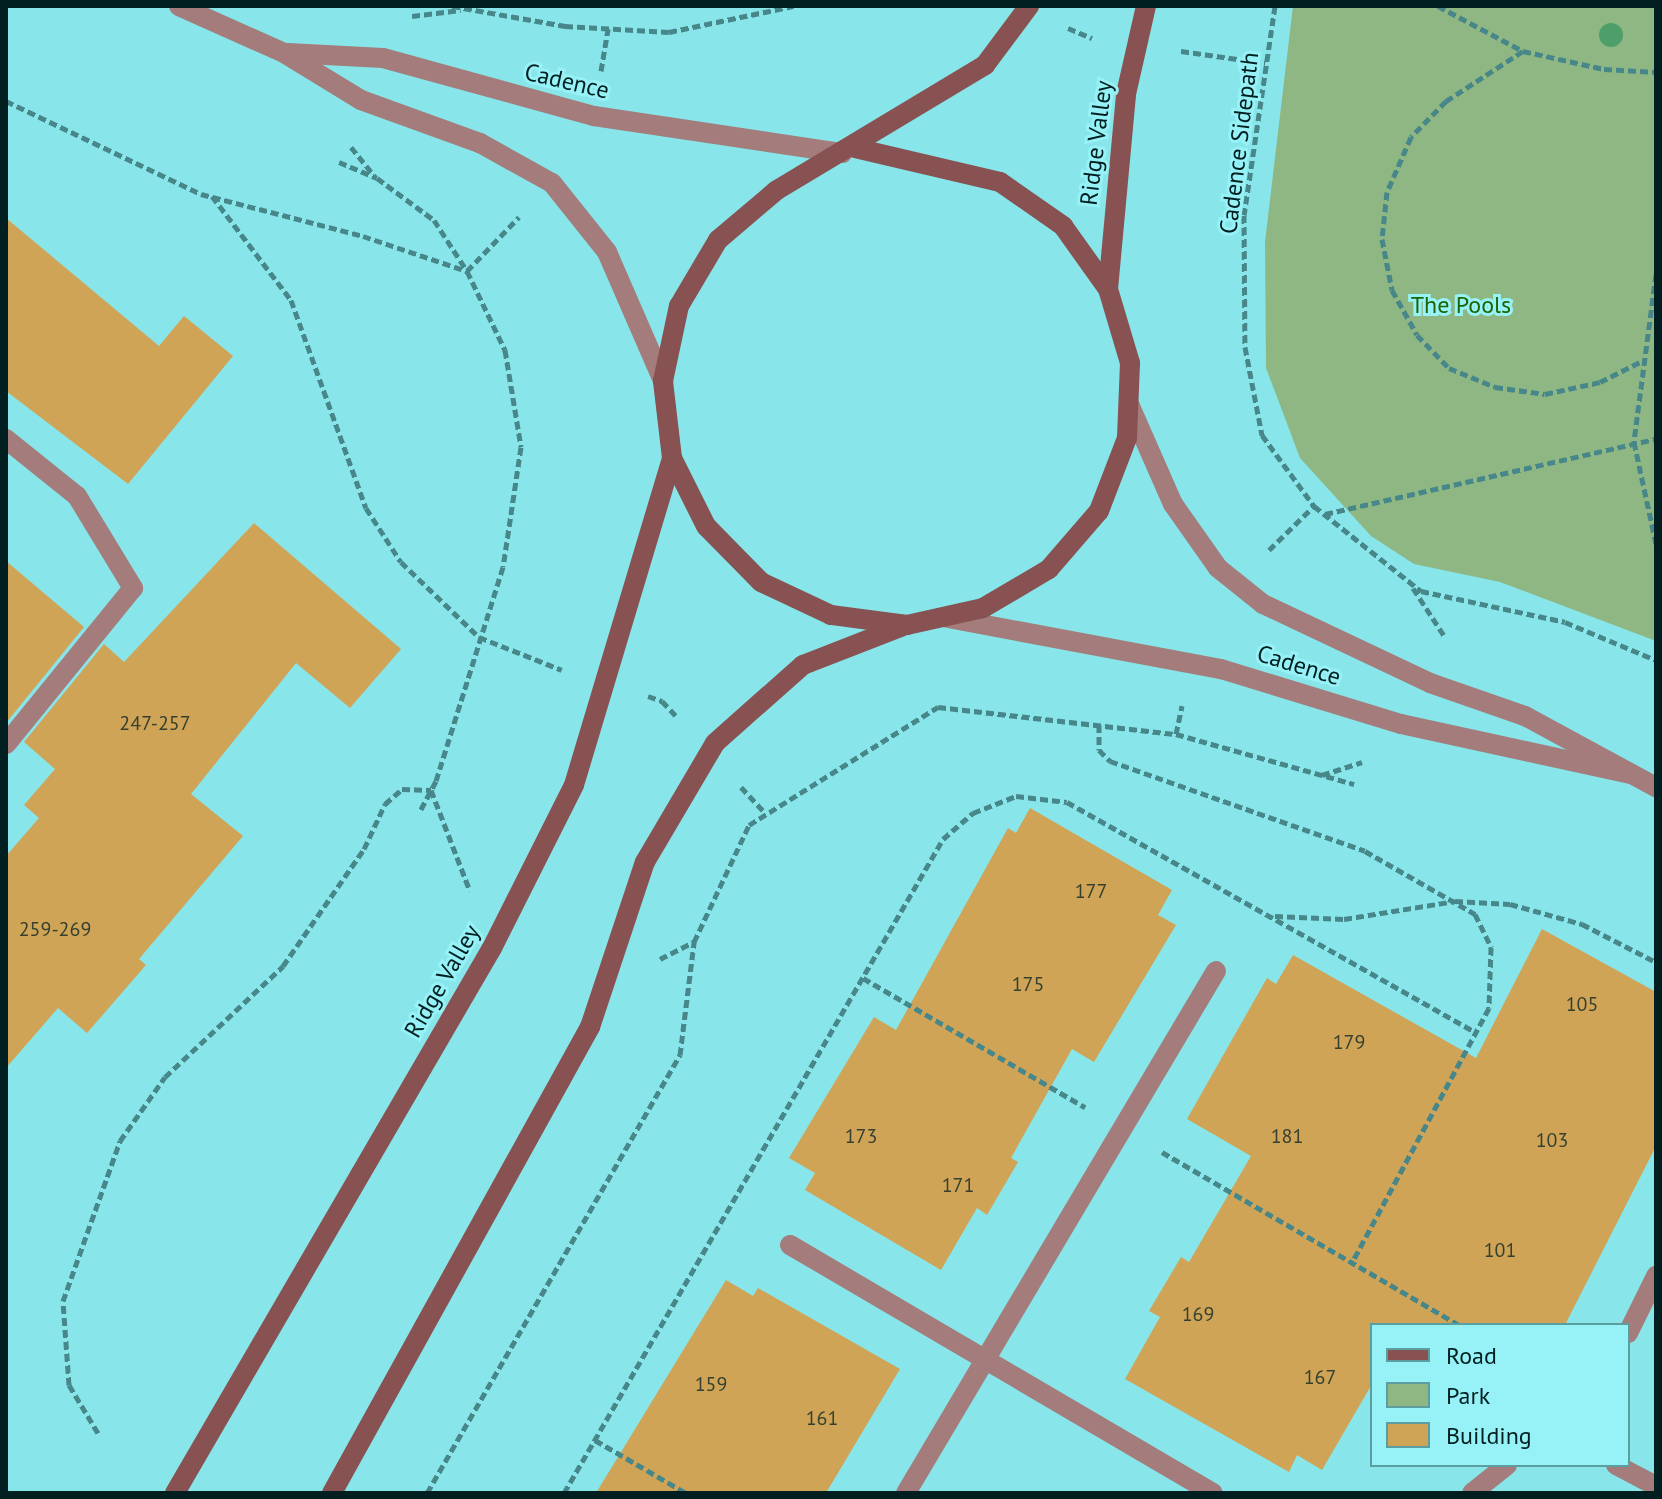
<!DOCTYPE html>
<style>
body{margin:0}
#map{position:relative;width:1662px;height:1499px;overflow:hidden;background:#88e5e9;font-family:"PT Sans",sans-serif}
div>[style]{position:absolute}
.green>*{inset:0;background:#8eb784}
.building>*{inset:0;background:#d0a456}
.path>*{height:5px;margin-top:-2.5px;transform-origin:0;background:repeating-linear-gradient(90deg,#488789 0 8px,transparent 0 12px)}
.service>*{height:20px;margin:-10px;padding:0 10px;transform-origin:10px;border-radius:10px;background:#a37c7b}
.minor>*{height:20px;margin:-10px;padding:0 10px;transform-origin:10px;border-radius:10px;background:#a37c7b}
.tertiary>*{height:20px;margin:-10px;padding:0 10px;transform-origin:10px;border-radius:10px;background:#a37c7b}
.secondary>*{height:20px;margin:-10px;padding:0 10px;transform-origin:10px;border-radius:10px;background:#885152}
.trees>*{width:24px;height:24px;margin:-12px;border-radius:50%;background:#4e9e6a}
span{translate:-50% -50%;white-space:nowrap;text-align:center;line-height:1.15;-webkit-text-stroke:6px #96f2f6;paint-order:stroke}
.number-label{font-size:20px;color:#35402e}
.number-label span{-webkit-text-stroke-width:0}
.street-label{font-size:24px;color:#011f20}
.park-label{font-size:24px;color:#1f6403}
.frame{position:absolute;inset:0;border:8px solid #011f20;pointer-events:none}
.legend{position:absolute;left:1370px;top:1323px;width:260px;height:144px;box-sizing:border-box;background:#96f2f6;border:2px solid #5a9ea0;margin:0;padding:10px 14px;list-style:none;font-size:24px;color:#011f20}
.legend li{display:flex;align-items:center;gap:16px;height:40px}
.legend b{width:40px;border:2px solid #5a9ea0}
</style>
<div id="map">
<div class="green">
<div style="clip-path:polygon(1293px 6px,1656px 6px,1656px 641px,1500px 582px,1414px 564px,1371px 536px,1300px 458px,1266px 368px,1265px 242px)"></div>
</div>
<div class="building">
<div style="clip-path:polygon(6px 218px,159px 346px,184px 316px,233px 356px,128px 484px,6px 391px)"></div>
<div style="clip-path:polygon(254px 523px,401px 649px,350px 708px,296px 663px,191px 794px,243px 836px,139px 959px,146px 965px,87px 1033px,58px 1008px,6px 1068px,6px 856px,39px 818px,24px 805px,55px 769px,24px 742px,104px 644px,124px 662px)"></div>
<div style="clip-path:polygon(6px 561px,84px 627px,6px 723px)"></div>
<div style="clip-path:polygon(1030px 808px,1172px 890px,1158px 915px,1176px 925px,1094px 1062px,1072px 1049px,1011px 1158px,1018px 1162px,987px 1215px,977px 1208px,941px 1270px,805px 1190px,815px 1173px,789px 1158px,874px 1017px,896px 1030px,1008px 828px,1016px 833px)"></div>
<div style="clip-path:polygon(1542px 929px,1656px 992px,1656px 1146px,1565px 1325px,1372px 1325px,1372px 1384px,1322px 1470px,1297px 1455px,1289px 1472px,1125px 1379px,1160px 1317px,1149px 1311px,1181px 1257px,1189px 1262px,1251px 1156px,1187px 1119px,1267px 978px,1276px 984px,1293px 955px,1476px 1058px)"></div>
<div style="clip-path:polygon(726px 1280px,753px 1296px,758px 1288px,900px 1369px,826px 1493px,596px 1493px)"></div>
</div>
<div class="path">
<div style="left:452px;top:6px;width:115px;rotate:10deg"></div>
<div style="left:565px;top:26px;width:104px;rotate:3.3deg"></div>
<div style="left:669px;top:32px;width:127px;rotate:-11.8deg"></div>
<div style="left:1275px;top:6px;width:211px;rotate:98.4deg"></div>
<div style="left:1244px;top:215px;width:132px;rotate:89.6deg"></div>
<div style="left:1245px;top:347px;width:90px;rotate:79.1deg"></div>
<div style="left:1262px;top:435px;width:88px;rotate:53.8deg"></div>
<div style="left:1314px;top:506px;width:137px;rotate:38.5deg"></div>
<div style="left:1421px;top:591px;width:147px;rotate:12.1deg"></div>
<div style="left:1565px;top:622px;width:99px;rotate:22.7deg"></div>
<div style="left:1438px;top:6px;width:96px;rotate:27.9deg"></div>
<div style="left:1523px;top:51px;width:83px;rotate:12.5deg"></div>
<div style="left:1604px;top:69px;width:52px;rotate:3.3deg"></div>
<div style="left:412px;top:16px;width:49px;rotate:-7deg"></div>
<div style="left:1068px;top:28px;width:26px;rotate:23deg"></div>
<div style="left:1181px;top:51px;width:85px;rotate:8.1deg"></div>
<div style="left:1523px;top:51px;width:92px;rotate:147deg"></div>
<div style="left:1446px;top:101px;width:50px;rotate:134.2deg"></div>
<div style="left:1411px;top:137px;width:60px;rotate:113.6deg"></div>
<div style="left:1387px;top:192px;width:47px;rotate:96.1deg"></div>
<div style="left:1382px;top:239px;width:52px;rotate:78.9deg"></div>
<div style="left:1392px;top:290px;width:51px;rotate:60.9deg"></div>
<div style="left:1417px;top:335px;width:46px;rotate:45.9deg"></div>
<div style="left:1449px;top:368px;width:50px;rotate:22.4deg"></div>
<div style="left:1495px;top:387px;width:50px;rotate:8deg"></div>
<div style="left:1545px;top:394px;width:56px;rotate:-12.3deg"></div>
<div style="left:1600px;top:382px;width:47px;rotate:-26.6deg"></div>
<div style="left:601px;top:71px;width:43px;rotate:-80.5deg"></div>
<div style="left:6px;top:101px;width:216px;rotate:25.5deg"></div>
<div style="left:201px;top:194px;width:167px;rotate:14.5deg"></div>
<div style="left:363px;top:236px;width:110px;rotate:18.6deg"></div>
<div style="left:467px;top:271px;width:75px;rotate:-46.1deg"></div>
<div style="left:351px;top:147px;width:38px;rotate:51deg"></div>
<div style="left:339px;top:162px;width:41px;rotate:22.8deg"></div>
<div style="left:377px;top:178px;width:71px;rotate:36.4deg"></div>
<div style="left:434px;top:220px;width:61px;rotate:57.1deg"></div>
<div style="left:467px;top:271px;width:88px;rotate:64.3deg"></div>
<div style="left:505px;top:350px;width:98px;rotate:80.6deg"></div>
<div style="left:521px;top:447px;width:121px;rotate:98.5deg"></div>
<div style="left:503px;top:567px;width:224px;rotate:107.4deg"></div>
<div style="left:436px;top:781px;width:34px;rotate:118deg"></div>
<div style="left:212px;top:196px;width:131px;rotate:52.8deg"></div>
<div style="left:291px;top:300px;width:221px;rotate:70.2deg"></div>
<div style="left:366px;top:508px;width:64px;rotate:57.1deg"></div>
<div style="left:401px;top:562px;width:108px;rotate:43.9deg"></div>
<div style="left:479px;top:637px;width:89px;rotate:21.7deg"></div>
<div style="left:1656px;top:274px;width:169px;rotate:97.5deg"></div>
<div style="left:1634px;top:442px;width:104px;rotate:77.8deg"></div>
<div style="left:1325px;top:514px;width:339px;rotate:-12.8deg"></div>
<div style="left:1269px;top:550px;width:63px;rotate:-44.4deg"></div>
<div style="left:1413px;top:588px;width:59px;rotate:56.9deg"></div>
<div style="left:648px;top:696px;width:15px;rotate:20deg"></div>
<div style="left:662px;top:701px;width:23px;rotate:47deg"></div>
<div style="left:1099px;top:725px;width:25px;rotate:90deg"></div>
<div style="left:1099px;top:750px;width:16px;rotate:45deg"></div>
<div style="left:1110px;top:761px;width:270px;rotate:19.4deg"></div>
<div style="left:1365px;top:851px;width:127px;rotate:29.8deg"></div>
<div style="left:1475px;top:914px;width:37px;rotate:64deg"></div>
<div style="left:1491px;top:947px;width:61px;rotate:91.9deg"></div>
<div style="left:1489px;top:1008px;width:289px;rotate:118.3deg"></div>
<div style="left:1176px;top:734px;width:29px;rotate:-78deg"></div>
<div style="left:1322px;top:775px;width:42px;rotate:-18deg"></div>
<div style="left:741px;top:787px;width:35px;rotate:47deg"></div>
<div style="left:1275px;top:916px;width:69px;rotate:2.5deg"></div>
<div style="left:1344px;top:919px;width:112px;rotate:-9.2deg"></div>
<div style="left:1455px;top:901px;width:55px;rotate:3.1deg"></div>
<div style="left:1510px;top:904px;width:75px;rotate:15.5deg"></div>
<div style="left:1582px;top:924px;width:83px;rotate:27.2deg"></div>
<div style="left:660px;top:959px;width:38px;rotate:-27deg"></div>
<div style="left:863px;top:978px;width:257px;rotate:30.2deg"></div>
<div style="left:1162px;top:1152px;width:344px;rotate:30.2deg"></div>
<div style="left:98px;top:1433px;width:56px;rotate:-121.1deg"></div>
<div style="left:69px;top:1385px;width:84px;rotate:-94.1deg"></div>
<div style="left:63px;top:1301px;width:170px;rotate:-70.4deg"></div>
<div style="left:120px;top:1141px;width:78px;rotate:-54.9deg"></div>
<div style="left:165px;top:1077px;width:162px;rotate:-43.2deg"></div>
<div style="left:283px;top:966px;width:142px;rotate:-55.3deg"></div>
<div style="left:364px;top:849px;width:50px;rotate:-65deg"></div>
<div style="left:385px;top:804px;width:23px;rotate:-41deg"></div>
<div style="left:402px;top:789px;width:29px;rotate:2deg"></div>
<div style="left:431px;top:790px;width:108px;rotate:68.9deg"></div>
<div style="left:595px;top:1440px;width:105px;rotate:30.2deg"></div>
<div style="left:427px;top:1493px;width:506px;rotate:-59.99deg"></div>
<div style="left:680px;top:1055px;width:114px;rotate:-82.9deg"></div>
<div style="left:694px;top:942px;width:129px;rotate:-64.8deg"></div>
<div style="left:749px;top:825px;width:223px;rotate:-32deg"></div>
<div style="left:938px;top:707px;width:240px;rotate:6.5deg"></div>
<div style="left:1176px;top:734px;width:185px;rotate:15.7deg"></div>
<div style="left:564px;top:1493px;width:756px;rotate:-59.91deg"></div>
<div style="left:943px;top:839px;width:40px;rotate:-41deg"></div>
<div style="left:973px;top:813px;width:46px;rotate:-21.6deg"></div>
<div style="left:1016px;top:796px;width:51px;rotate:6.7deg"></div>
<div style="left:1067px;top:802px;width:471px;rotate:29.4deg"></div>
</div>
<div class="service">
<div style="left:6px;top:439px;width:91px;rotate:38.8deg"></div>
<div style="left:77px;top:496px;width:108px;rotate:58.7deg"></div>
<div style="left:133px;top:588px;width:201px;rotate:129.1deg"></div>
<div style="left:790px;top:1245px;width:490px;rotate:30.4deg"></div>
<div style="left:1628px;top:1333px;width:64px;rotate:-63.8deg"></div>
<div style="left:906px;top:1493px;width:607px;rotate:-59.3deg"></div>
</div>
<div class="minor">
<div style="left:179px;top:6px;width:115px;rotate:24.1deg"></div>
<div style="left:284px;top:53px;width:90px;rotate:31.4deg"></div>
<div style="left:361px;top:100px;width:127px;rotate:19.9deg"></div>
<div style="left:480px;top:143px;width:82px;rotate:29.1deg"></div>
<div style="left:552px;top:183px;width:88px;rotate:51.4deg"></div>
<div style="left:607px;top:252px;width:141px;rotate:66.5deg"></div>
<div style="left:288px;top:53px;width:95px;rotate:3deg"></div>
<div style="left:383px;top:58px;width:219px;rotate:15.4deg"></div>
<div style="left:594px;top:116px;width:251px;rotate:8.5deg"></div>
<div style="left:1616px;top:1465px;width:45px;rotate:27.7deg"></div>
<div style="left:1472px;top:1493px;width:45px;rotate:-38.7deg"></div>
</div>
<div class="tertiary">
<div style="left:1129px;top:404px;width:109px;rotate:66.3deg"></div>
<div style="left:1173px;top:504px;width:78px;rotate:54.9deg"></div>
<div style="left:1218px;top:568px;width:58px;rotate:38.7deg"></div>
<div style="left:1263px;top:604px;width:185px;rotate:25.3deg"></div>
<div style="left:1430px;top:683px;width:101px;rotate:19.2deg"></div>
<div style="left:1525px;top:716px;width:149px;rotate:28.5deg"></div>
<div style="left:948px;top:618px;width:278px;rotate:10.6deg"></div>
<div style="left:1221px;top:669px;width:188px;rotate:17deg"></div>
<div style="left:1401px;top:724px;width:235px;rotate:12.3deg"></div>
</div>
<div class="secondary">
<div style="left:855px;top:148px;width:149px;rotate:13.2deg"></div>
<div style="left:1000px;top:182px;width:77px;rotate:34.9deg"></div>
<div style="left:1063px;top:226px;width:77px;rotate:54.5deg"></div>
<div style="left:1108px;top:289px;width:77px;rotate:73.4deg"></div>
<div style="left:1130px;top:363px;width:75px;rotate:92.3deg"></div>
<div style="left:1127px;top:438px;width:78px;rotate:111deg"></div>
<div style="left:1099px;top:511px;width:77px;rotate:130.8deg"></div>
<div style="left:1049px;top:569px;width:77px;rotate:149.4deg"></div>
<div style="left:983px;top:608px;width:78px;rotate:167.4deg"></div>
<div style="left:907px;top:625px;width:77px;rotate:-172.5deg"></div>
<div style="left:831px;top:615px;width:77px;rotate:-154.8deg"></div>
<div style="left:761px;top:582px;width:78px;rotate:-134.5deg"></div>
<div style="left:706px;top:526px;width:76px;rotate:-116.6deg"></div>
<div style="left:672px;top:458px;width:78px;rotate:-96.7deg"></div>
<div style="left:663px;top:381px;width:77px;rotate:-78deg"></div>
<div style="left:679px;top:306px;width:77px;rotate:-59.4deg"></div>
<div style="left:718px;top:240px;width:77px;rotate:-40.3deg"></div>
<div style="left:777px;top:190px;width:243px;rotate:-31deg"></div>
<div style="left:985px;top:65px;width:74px;rotate:-53.3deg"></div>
<div style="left:1108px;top:289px;width:196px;rotate:-84.7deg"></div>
<div style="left:1126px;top:94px;width:90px;rotate:-77.2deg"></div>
<div style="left:175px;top:1493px;width:630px;rotate:-59.82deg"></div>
<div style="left:492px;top:948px;width:182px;rotate:-63.3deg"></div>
<div style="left:574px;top:785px;width:341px;rotate:-73.3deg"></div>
<div style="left:332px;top:1493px;width:533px;rotate:-61.03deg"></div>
<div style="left:590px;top:1027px;width:174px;rotate:-71.6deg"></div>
<div style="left:645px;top:862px;width:138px;rotate:-59.5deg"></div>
<div style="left:715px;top:743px;width:118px;rotate:-41.6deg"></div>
<div style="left:803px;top:665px;width:107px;rotate:-21.3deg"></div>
</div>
<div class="trees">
<div style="left:1611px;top:35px"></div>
</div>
<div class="number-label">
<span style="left:155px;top:723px">247-257</span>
<span style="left:1091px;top:891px">177</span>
<span style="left:55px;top:929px">259-269</span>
<span style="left:1028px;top:984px">175</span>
<span style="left:1582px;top:1004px">105</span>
<span style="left:1349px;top:1042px">179</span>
<span style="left:861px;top:1136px">173</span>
<span style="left:1287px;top:1136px">181</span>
<span style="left:1552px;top:1140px">103</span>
<span style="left:958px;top:1185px">171</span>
<span style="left:1500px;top:1250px">101</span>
<span style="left:1198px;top:1314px">169</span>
<span style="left:1320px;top:1377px">167</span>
<span style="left:711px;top:1384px">159</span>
<span style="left:822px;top:1418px">161</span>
</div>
<div class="street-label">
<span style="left:567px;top:81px;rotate:13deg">Cadence</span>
<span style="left:1096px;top:143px;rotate:-83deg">Ridge Valley</span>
<span style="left:1239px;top:143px;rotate:-83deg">Cadence Sidepath</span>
<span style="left:1299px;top:665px;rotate:17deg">Cadence</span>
<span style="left:442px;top:981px;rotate:-60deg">Ridge Valley</span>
</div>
<div class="park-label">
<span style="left:1461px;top:305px">The Pools</span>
</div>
<div class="frame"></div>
<ul class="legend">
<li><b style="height:10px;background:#885152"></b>Road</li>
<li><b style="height:22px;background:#8eb784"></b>Park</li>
<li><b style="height:22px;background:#d0a456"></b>Building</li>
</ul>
</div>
